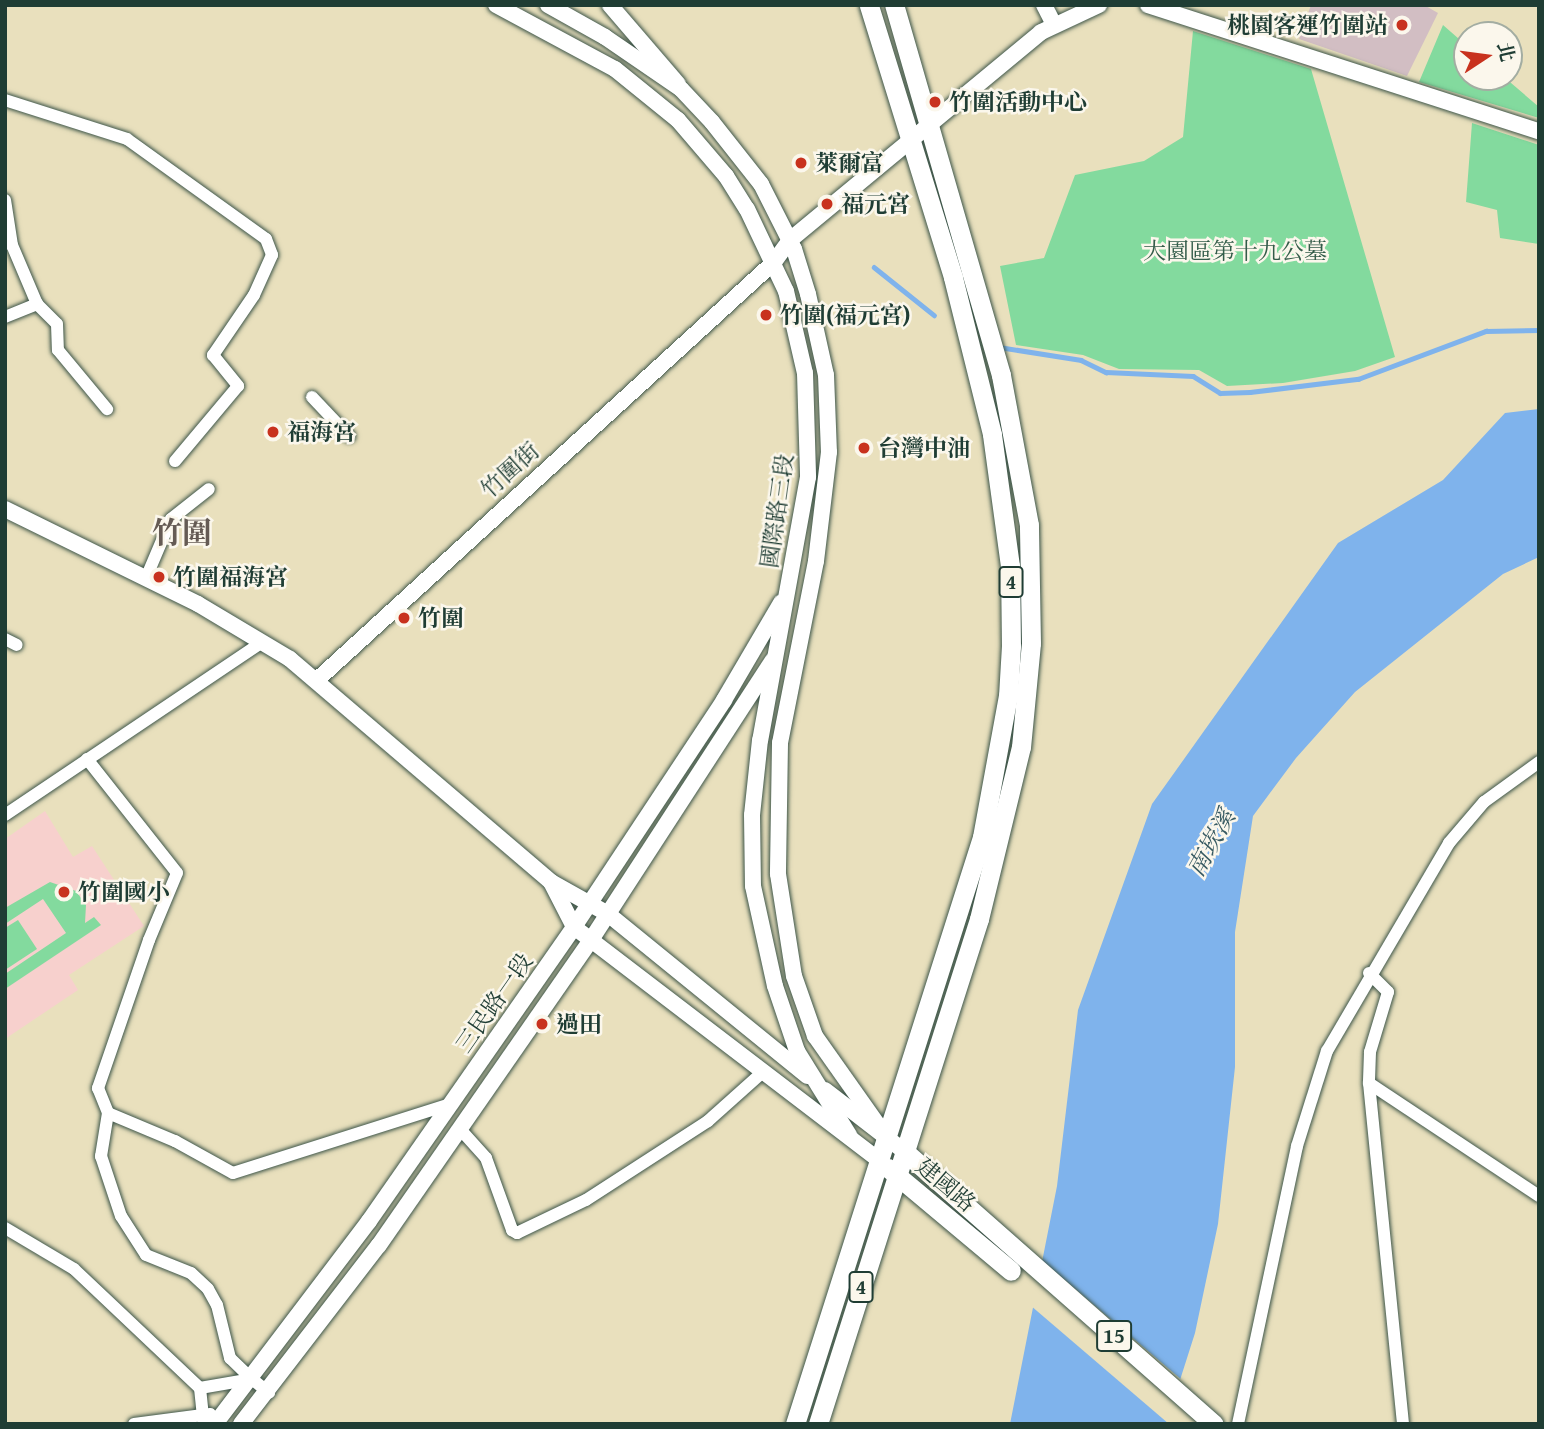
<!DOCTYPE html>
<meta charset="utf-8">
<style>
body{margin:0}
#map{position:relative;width:1544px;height:1429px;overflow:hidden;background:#e9e0bd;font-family:"Gentium Book Plus","Noto Serif TC",serif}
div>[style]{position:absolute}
.built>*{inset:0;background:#f7d0cd}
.industrial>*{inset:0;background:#d2bec3}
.green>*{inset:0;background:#83da9e}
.water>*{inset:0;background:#7fb3ec}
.pier>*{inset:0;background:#e9e0bd}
.stream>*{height:4.5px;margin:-2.25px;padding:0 2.25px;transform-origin:2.25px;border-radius:2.25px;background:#7fb3ec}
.roads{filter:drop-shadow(0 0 2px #3d5549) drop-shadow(0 0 2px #3d5549)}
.minor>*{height:12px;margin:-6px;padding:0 6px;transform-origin:6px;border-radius:6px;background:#fff}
.tertiary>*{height:16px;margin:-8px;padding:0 8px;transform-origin:8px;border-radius:8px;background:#fff}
.primary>*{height:19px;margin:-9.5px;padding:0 9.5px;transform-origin:9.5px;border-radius:9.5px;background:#fff}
.dots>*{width:19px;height:19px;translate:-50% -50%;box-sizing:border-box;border:4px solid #fbf7ec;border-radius:50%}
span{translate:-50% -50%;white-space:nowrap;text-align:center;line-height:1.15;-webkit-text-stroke:5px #fbf7ec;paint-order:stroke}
.shield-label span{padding:2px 5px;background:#fbf7ec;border:2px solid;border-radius:5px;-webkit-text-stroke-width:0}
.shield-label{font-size:21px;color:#1f3d34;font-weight:700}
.poi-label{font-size:23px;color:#1f3d34;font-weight:700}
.right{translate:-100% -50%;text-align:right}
.left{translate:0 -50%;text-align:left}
.park-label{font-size:23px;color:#335c49}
.street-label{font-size:23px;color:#1f3d34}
.water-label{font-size:24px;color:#375a62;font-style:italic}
.district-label{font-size:30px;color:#655b54;font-weight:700}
.frame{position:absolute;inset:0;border:7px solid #1f3d34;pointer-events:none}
.north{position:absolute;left:1453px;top:21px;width:70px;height:70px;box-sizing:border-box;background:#fbf7ec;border:2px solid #a3ada2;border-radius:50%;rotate:77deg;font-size:19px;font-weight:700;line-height:28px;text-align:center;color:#1f3d34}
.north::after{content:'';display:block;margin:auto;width:24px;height:32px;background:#c8321e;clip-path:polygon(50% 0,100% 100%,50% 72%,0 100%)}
</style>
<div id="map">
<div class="built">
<div style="clip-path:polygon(45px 811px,73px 857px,92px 846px,144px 926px,69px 975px,78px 990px,5px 1039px,5px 839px)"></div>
</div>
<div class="industrial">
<div style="clip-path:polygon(1311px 5px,1424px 5px,1438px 13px,1407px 76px,1299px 39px)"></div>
</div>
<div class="green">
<div style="clip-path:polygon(1443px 25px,1467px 46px,1467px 77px,1504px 77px,1539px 107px,1539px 118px,1419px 82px)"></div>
<div style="clip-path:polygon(1193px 31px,1311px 69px,1395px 357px,1355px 371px,1283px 383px,1227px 386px,1199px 370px,1119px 369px,1083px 355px,1016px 345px,1000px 266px,1044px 258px,1075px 175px,1144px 161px,1183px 137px)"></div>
<div style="clip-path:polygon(1472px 123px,1539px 145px,1539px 244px,1500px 238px,1497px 210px,1466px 202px)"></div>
<div style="clip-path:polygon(50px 882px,76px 891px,86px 905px,85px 923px,94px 917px,101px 925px,5px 989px,5px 974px,66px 933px,43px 899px,5px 924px,5px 908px)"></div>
<div style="clip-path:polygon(18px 920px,37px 949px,5px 970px,5px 928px)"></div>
</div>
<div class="water">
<div style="clip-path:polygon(1539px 409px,1539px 557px,1503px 574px,1355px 692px,1296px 758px,1253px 816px,1235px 932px,1235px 1067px,1218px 1224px,1195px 1333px,1166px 1424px,1010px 1424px,1057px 1186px,1078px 1010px,1152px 804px,1338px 543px,1443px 480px,1505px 413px)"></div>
</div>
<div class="pier">
<div style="clip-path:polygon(1039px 1258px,1183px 1381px,1169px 1424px,1030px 1305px)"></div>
</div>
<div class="stream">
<div style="left:874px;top:267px;width:77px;rotate:38.7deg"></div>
<div style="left:999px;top:347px;width:83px;rotate:9deg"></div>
<div style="left:1081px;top:360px;width:28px;rotate:26deg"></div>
<div style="left:1106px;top:372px;width:87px;rotate:2.6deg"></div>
<div style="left:1193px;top:376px;width:32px;rotate:32deg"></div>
<div style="left:1220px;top:393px;width:30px;rotate:-2deg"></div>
<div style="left:1250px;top:392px;width:109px;rotate:-6.9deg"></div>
<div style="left:1358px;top:379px;width:137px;rotate:-20.6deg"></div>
<div style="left:1486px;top:331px;width:53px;rotate:-1.1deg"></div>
</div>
<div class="roads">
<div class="minor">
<div style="left:5px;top:100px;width:128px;rotate:17.7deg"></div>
<div style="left:127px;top:139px;width:171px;rotate:35.7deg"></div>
<div style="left:266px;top:239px;width:17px;rotate:69deg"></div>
<div style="left:272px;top:255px;width:44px;rotate:114.2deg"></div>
<div style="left:254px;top:295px;width:73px;rotate:124.3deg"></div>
<div style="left:213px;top:355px;width:40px;rotate:51deg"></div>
<div style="left:238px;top:386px;width:98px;rotate:130deg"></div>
<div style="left:5px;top:200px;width:46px;rotate:81.2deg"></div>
<div style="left:12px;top:245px;width:64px;rotate:67deg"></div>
<div style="left:37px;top:304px;width:28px;rotate:45deg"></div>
<div style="left:57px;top:324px;width:26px;rotate:88deg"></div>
<div style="left:58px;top:350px;width:77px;rotate:50.3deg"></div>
<div style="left:5px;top:317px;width:35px;rotate:-22deg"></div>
<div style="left:312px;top:397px;width:54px;rotate:46.5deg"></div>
<div style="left:146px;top:578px;width:64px;rotate:-67deg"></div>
<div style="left:171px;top:519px;width:48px;rotate:-38.3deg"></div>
<div style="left:5px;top:639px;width:13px;rotate:27deg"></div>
<div style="left:87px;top:759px;width:145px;rotate:51.7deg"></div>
<div style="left:177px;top:873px;width:73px;rotate:112.7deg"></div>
<div style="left:149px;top:940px;width:157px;rotate:109deg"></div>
<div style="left:98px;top:1088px;width:27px;rotate:68deg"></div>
<div style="left:108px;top:1113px;width:73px;rotate:22.7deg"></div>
<div style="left:175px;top:1141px;width:66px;rotate:28.9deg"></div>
<div style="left:233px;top:1173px;width:229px;rotate:-17.6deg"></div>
<div style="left:5px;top:815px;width:310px;rotate:-33.9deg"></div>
<div style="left:1369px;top:973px;width:27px;rotate:45deg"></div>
<div style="left:1388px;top:992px;width:63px;rotate:106.7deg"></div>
<div style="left:1370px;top:1052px;width:31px;rotate:92deg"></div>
<div style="left:1369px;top:1083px;width:343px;rotate:84.3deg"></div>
<div style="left:1369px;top:1083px;width:204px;rotate:33.6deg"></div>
<div style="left:108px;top:1113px;width:44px;rotate:99.2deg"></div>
<div style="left:101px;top:1156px;width:63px;rotate:71.6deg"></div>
<div style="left:121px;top:1216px;width:46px;rotate:57.3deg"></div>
<div style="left:146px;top:1255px;width:48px;rotate:21.8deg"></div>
<div style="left:191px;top:1273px;width:23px;rotate:43deg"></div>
<div style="left:208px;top:1289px;width:18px;rotate:61deg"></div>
<div style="left:217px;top:1305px;width:55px;rotate:76.2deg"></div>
<div style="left:230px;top:1358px;width:30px;rotate:44deg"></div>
<div style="left:460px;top:1129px;width:39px;rotate:48deg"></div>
<div style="left:486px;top:1158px;width:77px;rotate:70.1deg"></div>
<div style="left:512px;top:1230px;width:6px;rotate:31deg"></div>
<div style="left:517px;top:1233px;width:76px;rotate:-25.6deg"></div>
<div style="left:586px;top:1200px;width:145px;rotate:-32.9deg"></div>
<div style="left:708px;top:1121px;width:75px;rotate:-41.8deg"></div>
<div style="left:5px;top:1228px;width:80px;rotate:30.7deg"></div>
<div style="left:74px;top:1269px;width:173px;rotate:43.4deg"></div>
<div style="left:200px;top:1388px;width:36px;rotate:84deg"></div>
<div style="left:200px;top:1388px;width:53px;rotate:-9.8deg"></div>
<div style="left:252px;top:1379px;width:22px;rotate:39deg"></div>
<div style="left:134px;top:1424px;width:77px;rotate:-7.5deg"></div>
<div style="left:1238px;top:1424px;width:284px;rotate:-78deg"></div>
<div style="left:1297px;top:1146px;width:100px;rotate:-72.5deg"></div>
<div style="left:1327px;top:1051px;width:241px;rotate:-59.6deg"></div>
<div style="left:1449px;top:843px;width:54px;rotate:-49.5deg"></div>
<div style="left:1484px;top:802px;width:68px;rotate:-36deg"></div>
</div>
<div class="tertiary">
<div style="left:496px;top:5px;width:135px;rotate:28.3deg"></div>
<div style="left:615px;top:69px;width:81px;rotate:39deg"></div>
<div style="left:678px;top:120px;width:74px;rotate:49.4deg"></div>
<div style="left:726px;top:176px;width:39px;rotate:58deg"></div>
<div style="left:747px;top:209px;width:91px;rotate:64.6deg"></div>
<div style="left:786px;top:291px;width:84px;rotate:77deg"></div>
<div style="left:805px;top:373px;width:104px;rotate:88.3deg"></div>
<div style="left:808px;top:477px;width:267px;rotate:100.3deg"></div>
<div style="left:760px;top:740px;width:75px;rotate:96.1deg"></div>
<div style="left:752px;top:815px;width:71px;rotate:89.2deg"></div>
<div style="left:753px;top:886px;width:102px;rotate:77.6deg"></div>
<div style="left:775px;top:986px;width:69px;rotate:71.3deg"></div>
<div style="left:797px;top:1051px;width:99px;rotate:58.2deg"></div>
<div style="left:548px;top:5px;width:65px;rotate:29.3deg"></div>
<div style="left:605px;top:37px;width:92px;rotate:34.4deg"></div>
<div style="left:681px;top:89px;width:45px;rotate:46.8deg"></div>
<div style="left:712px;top:122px;width:79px;rotate:51.7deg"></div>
<div style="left:761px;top:184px;width:73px;rotate:63.1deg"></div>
<div style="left:794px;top:249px;width:47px;rotate:72.7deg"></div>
<div style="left:808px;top:294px;width:83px;rotate:77.5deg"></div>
<div style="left:826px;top:375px;width:77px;rotate:87.8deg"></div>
<div style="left:829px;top:452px;width:110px;rotate:96.8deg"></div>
<div style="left:816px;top:561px;width:186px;rotate:101.2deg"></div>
<div style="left:780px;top:743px;width:131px;rotate:90.9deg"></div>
<div style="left:778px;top:874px;width:103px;rotate:81.1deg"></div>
<div style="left:794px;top:976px;width:64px;rotate:70.7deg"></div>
<div style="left:815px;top:1036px;width:121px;rotate:54.7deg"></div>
<div style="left:610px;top:5px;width:104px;rotate:49.3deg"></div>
<div style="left:1044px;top:5px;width:20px;rotate:63deg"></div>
<div style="left:1148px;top:5px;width:411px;rotate:17.9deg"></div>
<div style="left:5px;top:509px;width:215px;rotate:26.2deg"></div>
<div style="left:198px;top:604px;width:107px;rotate:30.9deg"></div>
<div style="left:290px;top:659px;width:343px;rotate:40.5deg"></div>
<div style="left:551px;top:882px;width:65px;rotate:29.3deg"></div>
<div style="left:608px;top:914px;width:257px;rotate:39.1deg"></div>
<div style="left:318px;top:679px;width:618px;rotate:-42.44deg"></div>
<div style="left:774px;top:262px;width:27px;rotate:-54deg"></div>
<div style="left:790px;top:240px;width:326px;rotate:-39.6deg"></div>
<div style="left:1041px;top:32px;width:64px;rotate:-25deg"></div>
<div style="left:551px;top:882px;width:51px;rotate:62.9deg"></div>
<div style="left:574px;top:927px;width:382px;rotate:37.4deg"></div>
<div style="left:825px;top:1090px;width:100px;rotate:37.7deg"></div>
<div style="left:215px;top:1424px;width:255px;rotate:-52.8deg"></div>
<div style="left:369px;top:1221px;width:358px;rotate:-55.1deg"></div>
<div style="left:574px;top:927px;width:272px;rotate:-56.5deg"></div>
<div style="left:724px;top:700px;width:113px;rotate:-59.6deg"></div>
<div style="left:241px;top:1424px;width:226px;rotate:-52.4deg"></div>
<div style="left:379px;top:1245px;width:371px;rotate:-55.2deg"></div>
<div style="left:591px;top:940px;width:333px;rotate:-57deg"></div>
</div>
<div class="primary">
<div style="left:904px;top:1151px;width:413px;rotate:41.4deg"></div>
<div style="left:888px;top:1168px;width:160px;rotate:39.9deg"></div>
<div style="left:795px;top:1424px;width:616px;rotate:-72.33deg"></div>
<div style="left:982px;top:837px;width:143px;rotate:-79.6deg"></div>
<div style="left:1008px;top:696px;width:50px;rotate:-86.6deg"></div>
<div style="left:1011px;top:646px;width:80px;rotate:-90.7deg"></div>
<div style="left:1010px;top:566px;width:133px;rotate:-97.8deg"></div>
<div style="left:992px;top:434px;width:162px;rotate:-104deg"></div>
<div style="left:953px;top:277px;width:285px;rotate:-107.2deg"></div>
<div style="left:818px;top:1424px;width:530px;rotate:-72.32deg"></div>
<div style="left:979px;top:919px;width:177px;rotate:-76.3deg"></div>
<div style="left:1021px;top:747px;width:104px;rotate:-84.5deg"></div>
<div style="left:1031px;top:643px;width:118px;rotate:-91deg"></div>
<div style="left:1029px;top:525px;width:153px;rotate:-100.6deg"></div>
<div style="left:1001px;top:375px;width:385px;rotate:-106.1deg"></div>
</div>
</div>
<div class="dots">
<div style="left:1402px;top:25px;background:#c8321e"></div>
<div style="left:935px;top:102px;background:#c8321e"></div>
<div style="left:801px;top:163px;background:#c8321e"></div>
<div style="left:827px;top:204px;background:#c8321e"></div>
<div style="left:766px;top:315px;background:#c8321e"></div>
<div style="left:273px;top:432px;background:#c8321e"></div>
<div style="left:864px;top:448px;background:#c8321e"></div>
<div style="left:159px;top:577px;background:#c8321e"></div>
<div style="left:404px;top:618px;background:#c8321e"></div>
<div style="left:64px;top:892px;background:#c8321e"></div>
<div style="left:542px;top:1024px;background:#c8321e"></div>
</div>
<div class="shield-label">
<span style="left:1011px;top:582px">4</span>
<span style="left:861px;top:1287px">4</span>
<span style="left:1114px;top:1336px">15</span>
</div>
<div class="poi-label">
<span class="right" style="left:1388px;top:25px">桃園客運竹圍站</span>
<span class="left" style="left:949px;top:102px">竹圍活動中心</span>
<span class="left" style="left:815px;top:163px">萊爾富</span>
<span class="left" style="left:841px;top:204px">福元宮</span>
<span class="left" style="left:780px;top:315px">竹圍(福元宮)</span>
<span class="left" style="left:287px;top:432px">福海宮</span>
<span class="left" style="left:878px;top:448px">台灣中油</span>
<span class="left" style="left:173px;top:577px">竹圍福海宮</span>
<span class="left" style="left:418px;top:618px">竹圍</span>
<span class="left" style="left:78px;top:892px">竹圍國小</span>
<span class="left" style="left:556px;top:1024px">過田</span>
</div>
<div class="park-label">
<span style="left:1235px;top:251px">大園區第十九公墓</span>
</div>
<div class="street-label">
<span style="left:510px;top:470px;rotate:-42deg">竹圍街</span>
<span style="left:777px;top:511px;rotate:-82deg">國際路三段</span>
<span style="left:494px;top:1003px;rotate:-55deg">三民路一段</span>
<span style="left:946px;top:1185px;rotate:40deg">建國路</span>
</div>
<div class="water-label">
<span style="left:1211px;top:843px;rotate:-61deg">南崁溪</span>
</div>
<div class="district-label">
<span style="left:182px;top:532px">竹圍</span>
</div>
<div class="frame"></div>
<div class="north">北</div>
</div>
